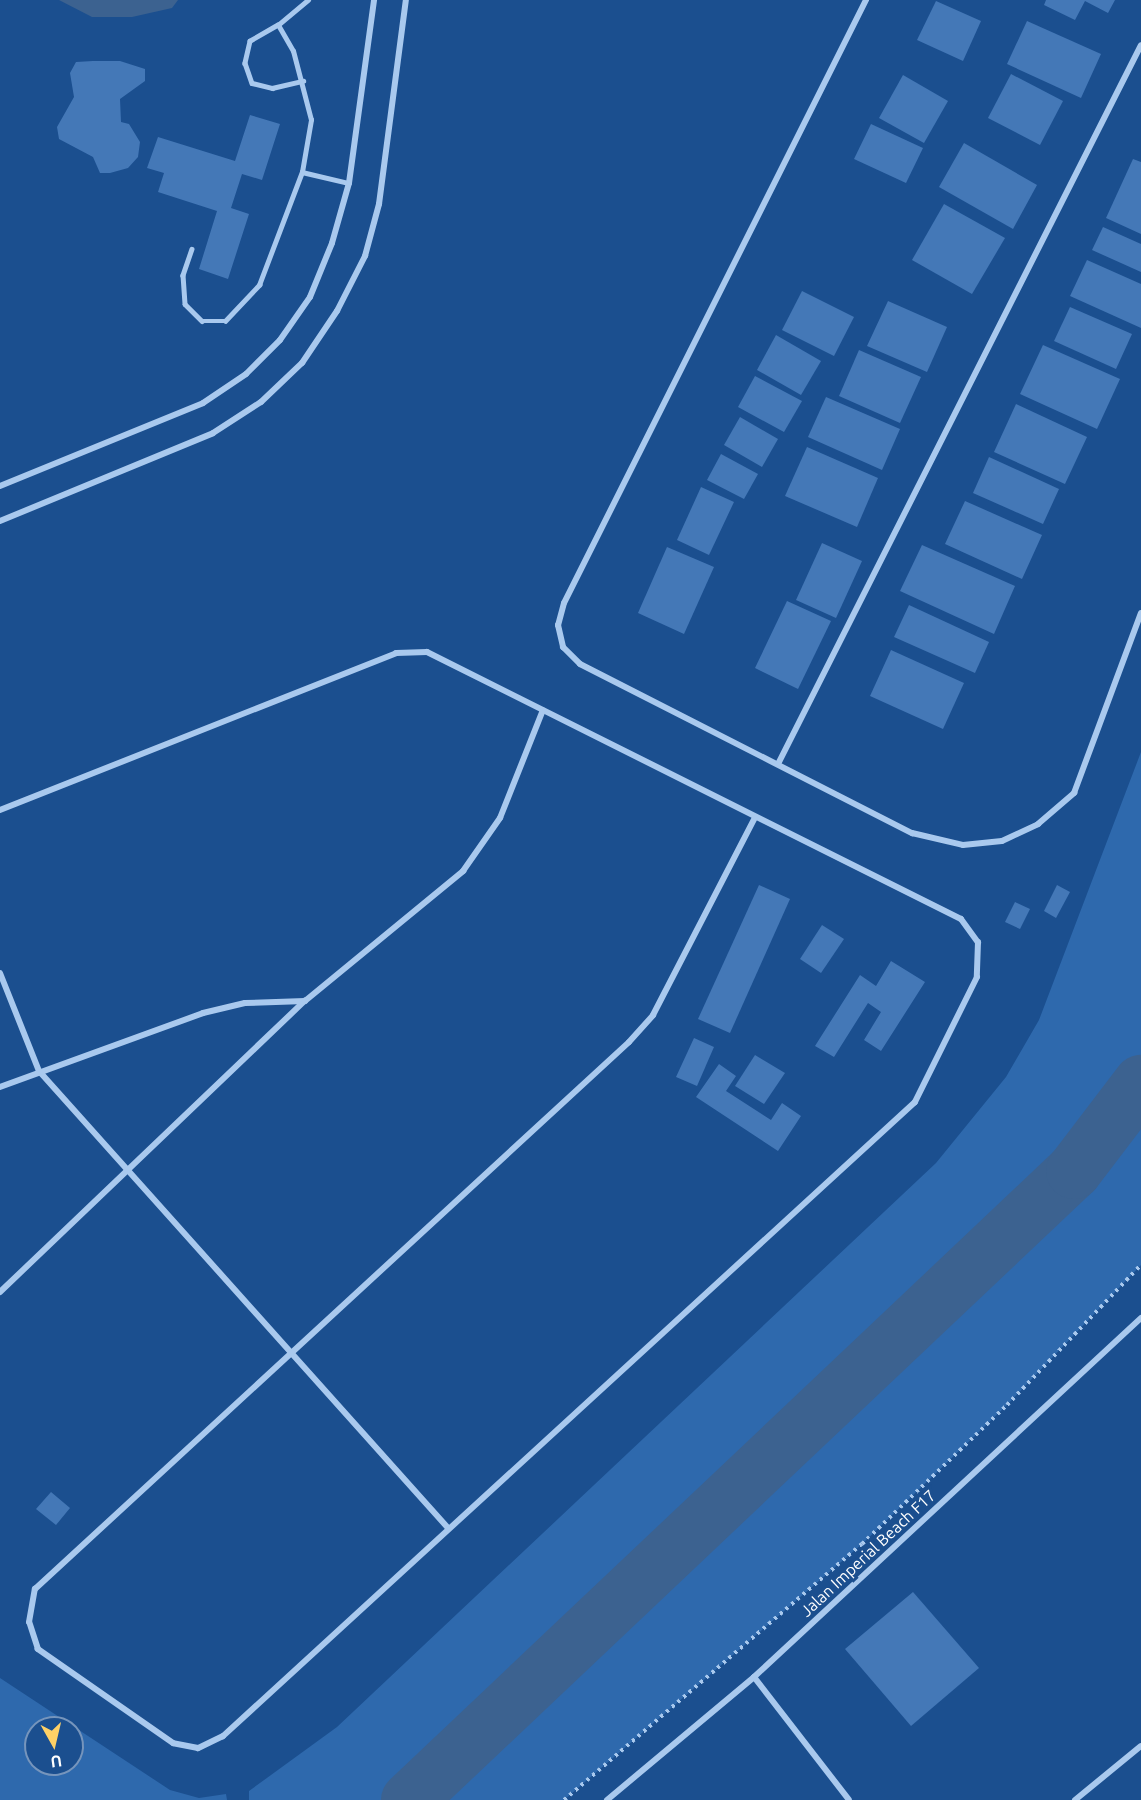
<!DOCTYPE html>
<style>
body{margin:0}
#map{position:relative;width:1141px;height:1800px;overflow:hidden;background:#1b4f8f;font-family:Ubuntu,sans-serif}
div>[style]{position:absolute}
.green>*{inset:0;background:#2e69ad}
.water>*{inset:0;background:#3c6290}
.river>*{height:56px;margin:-28px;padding:0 28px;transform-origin:28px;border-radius:28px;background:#3c6290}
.building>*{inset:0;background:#4478b7}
.path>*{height:4px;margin-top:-2px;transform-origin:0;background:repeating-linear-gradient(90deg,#a9c9ee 0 3px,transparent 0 7.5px)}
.service>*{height:4.5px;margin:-2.25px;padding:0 2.25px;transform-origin:2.25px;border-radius:2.25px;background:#a9c9ee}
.minor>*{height:6px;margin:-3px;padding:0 3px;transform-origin:3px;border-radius:3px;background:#a9c9ee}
span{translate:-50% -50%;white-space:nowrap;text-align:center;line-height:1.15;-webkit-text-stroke:6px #1b4f8f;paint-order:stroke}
.street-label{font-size:16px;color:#fff}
.north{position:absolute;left:24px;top:1716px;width:60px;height:60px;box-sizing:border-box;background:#1b4f8f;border:2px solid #7695bc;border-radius:50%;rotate:172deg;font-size:16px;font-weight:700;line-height:24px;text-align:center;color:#fff}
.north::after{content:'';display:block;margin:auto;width:21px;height:27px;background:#ffd166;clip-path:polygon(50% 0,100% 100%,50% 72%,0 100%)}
</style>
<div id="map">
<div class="green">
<div style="clip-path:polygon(1141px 752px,1141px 1265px,1007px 1405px,862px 1544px,564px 1800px,249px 1800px,249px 1791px,337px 1727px,936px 1163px,1006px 1077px,1039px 1020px)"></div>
<div style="clip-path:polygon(evenodd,0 1678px,170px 1790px,199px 1798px,226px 1794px,227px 1800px,0 1800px,0 1678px,36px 1728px,72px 1728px,72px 1764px,36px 1764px,36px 1728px)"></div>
</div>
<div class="water">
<div style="clip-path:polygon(59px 0,178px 0,172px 8px,132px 17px,92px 17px)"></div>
</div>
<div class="river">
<div style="left:409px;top:1800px;width:915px;rotate:-43.41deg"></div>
<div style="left:1074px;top:1171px;width:111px;rotate:-52.7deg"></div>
</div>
<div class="building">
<div style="clip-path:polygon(1046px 0,1115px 0,1108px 13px,1085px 1px,1075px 20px,1044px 5px)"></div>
<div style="clip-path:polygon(936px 1px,981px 21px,963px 61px,917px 40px)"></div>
<div style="clip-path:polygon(1027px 21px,1101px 54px,1081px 98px,1007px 64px)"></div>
<div style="clip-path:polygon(93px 61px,120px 61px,145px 69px,145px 81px,120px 99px,121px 122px,129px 124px,140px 142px,138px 157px,128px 168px,110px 173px,100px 173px,93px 157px,59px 139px,57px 127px,74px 97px,70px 73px,76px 62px)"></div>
<div style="clip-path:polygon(1011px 74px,1063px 101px,1040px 145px,988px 118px)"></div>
<div style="clip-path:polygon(903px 75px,948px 101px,924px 143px,879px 118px)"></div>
<div style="clip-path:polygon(250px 115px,280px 124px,262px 180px,242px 174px,231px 208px,249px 214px,228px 279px,199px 269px,217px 211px,158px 192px,164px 173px,147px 168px,158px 137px,235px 161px)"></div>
<div style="clip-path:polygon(871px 124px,923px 148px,906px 183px,854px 159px)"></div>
<div style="clip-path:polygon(964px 143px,1037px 185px,1013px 229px,939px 187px)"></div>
<div style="clip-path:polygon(1133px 159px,1141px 162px,1141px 234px,1106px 218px)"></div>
<div style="clip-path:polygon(944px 204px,1005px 238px,972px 294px,912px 260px)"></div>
<div style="clip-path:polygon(1103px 227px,1141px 244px,1141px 272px,1092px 250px)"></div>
<div style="clip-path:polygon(1087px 260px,1141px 284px,1141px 328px,1070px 296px)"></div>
<div style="clip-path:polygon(802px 291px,854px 317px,834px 356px,782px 330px)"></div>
<div style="clip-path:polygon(888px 301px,947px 327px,927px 372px,867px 346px)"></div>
<div style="clip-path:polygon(1070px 307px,1132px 334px,1116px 369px,1054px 341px)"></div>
<div style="clip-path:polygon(776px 335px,821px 361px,801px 395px,757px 370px)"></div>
<div style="clip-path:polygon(1043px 345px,1120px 379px,1097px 429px,1020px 394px)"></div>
<div style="clip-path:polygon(859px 350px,921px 377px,900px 423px,839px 396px)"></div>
<div style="clip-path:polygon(755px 376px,802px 401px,784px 432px,738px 407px)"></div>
<div style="clip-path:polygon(826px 397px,900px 429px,882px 470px,808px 437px)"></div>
<div style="clip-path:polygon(1016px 404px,1087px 437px,1065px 484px,994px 452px)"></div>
<div style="clip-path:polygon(740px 417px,778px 439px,762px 467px,724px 445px)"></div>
<div style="clip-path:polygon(807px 447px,878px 478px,857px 527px,785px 496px)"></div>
<div style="clip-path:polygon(721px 454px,758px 474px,744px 499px,707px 480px)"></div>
<div style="clip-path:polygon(989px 457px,1059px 489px,1043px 524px,973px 493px)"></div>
<div style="clip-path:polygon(701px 487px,734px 502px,709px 555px,677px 540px)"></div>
<div style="clip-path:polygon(965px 501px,1042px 535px,1022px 579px,945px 544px)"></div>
<div style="clip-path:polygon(822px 543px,862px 561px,836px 618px,796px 600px)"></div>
<div style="clip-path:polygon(922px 545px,1015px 586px,994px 634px,900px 591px)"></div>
<div style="clip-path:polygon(667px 547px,714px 567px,684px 634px,638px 613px)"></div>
<div style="clip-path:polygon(787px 601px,831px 621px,798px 689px,755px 668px)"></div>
<div style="clip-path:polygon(909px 605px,989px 642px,975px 673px,894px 637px)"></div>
<div style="clip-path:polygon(891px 650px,964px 683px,943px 729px,870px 696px)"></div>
<div style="clip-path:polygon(759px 885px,790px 899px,730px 1033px,698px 1019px)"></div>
<div style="clip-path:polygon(1057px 885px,1070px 892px,1056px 918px,1044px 911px)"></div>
<div style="clip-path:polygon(1015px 902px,1030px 909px,1020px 929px,1005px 922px)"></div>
<div style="clip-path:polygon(822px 925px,844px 939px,821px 973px,800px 959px)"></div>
<div style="clip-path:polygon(891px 961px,925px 982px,881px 1051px,864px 1040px,881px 1012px,868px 1003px,834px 1057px,815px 1046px,860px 975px,876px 986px)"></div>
<div style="clip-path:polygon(694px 1038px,714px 1047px,697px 1086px,676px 1077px)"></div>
<div style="clip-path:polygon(755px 1055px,785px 1073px,764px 1104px,735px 1086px)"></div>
<div style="clip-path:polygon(719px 1064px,736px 1076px,726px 1091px,771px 1120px,782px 1103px,801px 1116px,778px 1151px,696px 1097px)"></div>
<div style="clip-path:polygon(51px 1492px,70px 1508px,56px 1525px,36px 1509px)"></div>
<div style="clip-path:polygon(913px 1592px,979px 1668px,911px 1726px,845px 1649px)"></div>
</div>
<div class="path">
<div style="left:564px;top:1800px;width:393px;rotate:-40.7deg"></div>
<div style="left:862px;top:1544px;width:201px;rotate:-43.8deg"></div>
<div style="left:1007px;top:1405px;width:194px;rotate:-46.3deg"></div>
</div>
<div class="service">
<div style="left:278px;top:25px;width:32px;rotate:150deg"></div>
<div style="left:250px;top:41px;width:23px;rotate:103deg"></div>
<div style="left:245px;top:63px;width:21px;rotate:71deg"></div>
<div style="left:252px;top:83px;width:21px;rotate:14deg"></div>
<div style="left:272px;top:88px;width:32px;rotate:-13deg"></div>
<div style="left:302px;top:172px;width:48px;rotate:13.2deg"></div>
<div style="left:192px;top:249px;width:28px;rotate:109deg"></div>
<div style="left:183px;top:275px;width:29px;rotate:86deg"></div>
<div style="left:185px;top:304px;width:24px;rotate:45deg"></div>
<div style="left:202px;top:321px;width:23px"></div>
<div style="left:225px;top:321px;width:50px;rotate:-46.6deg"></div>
<div style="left:259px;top:285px;width:121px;rotate:-69.2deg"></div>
<div style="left:302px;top:172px;width:53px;rotate:-80.2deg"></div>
<div style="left:311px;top:120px;width:71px;rotate:-104.6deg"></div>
<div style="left:293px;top:51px;width:30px;rotate:-120deg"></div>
<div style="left:278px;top:25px;width:39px;rotate:-40deg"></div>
</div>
<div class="minor">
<div style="left:866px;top:0;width:674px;rotate:116.6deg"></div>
<div style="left:564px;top:603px;width:23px;rotate:105deg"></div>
<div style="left:558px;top:625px;width:23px;rotate:77deg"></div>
<div style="left:563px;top:647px;width:24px;rotate:45deg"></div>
<div style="left:580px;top:664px;width:373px;rotate:27deg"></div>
<div style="left:912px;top:833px;width:52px;rotate:13.2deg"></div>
<div style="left:963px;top:845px;width:39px;rotate:-6deg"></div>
<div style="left:1002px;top:841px;width:40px;rotate:-25deg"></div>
<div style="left:1038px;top:824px;width:48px;rotate:-40.7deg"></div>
<div style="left:1074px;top:793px;width:192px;rotate:-69.6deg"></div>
<div style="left:0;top:486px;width:219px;rotate:-22.2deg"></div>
<div style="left:203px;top:403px;width:52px;rotate:-34deg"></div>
<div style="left:246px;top:374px;width:48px;rotate:-45deg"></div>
<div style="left:280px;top:340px;width:52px;rotate:-55.1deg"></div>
<div style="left:310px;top:297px;width:58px;rotate:-67.8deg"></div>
<div style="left:332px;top:243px;width:62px;rotate:-74.2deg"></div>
<div style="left:349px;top:183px;width:185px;rotate:-82.2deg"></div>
<div style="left:0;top:521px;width:230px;rotate:-22.4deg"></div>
<div style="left:213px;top:433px;width:57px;rotate:-32.9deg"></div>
<div style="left:261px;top:402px;width:57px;rotate:-43.6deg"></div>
<div style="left:302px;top:363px;width:63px;rotate:-56.1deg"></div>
<div style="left:337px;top:311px;width:62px;rotate:-63deg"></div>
<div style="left:365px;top:256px;width:54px;rotate:-74.9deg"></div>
<div style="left:379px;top:204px;width:206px;rotate:-82.5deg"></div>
<div style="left:778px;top:764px;width:805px;rotate:-63.21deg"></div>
<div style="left:0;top:810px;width:426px;rotate:-21.6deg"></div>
<div style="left:396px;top:653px;width:31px;rotate:-2deg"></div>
<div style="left:427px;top:652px;width:597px;rotate:26.57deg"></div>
<div style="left:961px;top:919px;width:29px;rotate:54deg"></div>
<div style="left:978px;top:942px;width:35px;rotate:92deg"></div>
<div style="left:977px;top:977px;width:140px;rotate:116.4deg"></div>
<div style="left:915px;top:1102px;width:939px;rotate:137.5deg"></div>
<div style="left:223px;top:1736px;width:28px;rotate:154deg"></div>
<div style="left:198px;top:1748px;width:25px;rotate:-169deg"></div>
<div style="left:173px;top:1743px;width:165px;rotate:-145.2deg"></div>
<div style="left:38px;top:1649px;width:28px;rotate:-108deg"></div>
<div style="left:29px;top:1622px;width:34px;rotate:-80deg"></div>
<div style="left:35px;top:1589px;width:807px;rotate:-42.64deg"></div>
<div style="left:629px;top:1042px;width:36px;rotate:-48deg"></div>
<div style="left:653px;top:1015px;width:223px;rotate:-62.7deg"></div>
<div style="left:0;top:973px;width:105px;rotate:68.3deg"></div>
<div style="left:39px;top:1071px;width:613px;rotate:48.17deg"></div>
<div style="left:0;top:1087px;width:216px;rotate:-20deg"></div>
<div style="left:203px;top:1013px;width:43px;rotate:-13.4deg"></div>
<div style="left:245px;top:1003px;width:60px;rotate:-1.9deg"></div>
<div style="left:0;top:1292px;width:422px;rotate:-43.7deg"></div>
<div style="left:305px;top:1001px;width:205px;rotate:-39.4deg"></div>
<div style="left:463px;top:871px;width:65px;rotate:-55.1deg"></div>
<div style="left:500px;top:818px;width:116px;rotate:-68.3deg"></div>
<div style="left:754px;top:1677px;width:155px;rotate:52.3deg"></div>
<div style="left:607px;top:1800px;width:192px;rotate:-39.9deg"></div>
<div style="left:754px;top:1677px;width:528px;rotate:-42.85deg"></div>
<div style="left:1075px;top:1800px;width:85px;rotate:-39.3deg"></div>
</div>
<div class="street-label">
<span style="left:868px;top:1553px;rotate:-43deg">Jalan Imperial Beach F17</span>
</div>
<div class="north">U</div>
</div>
